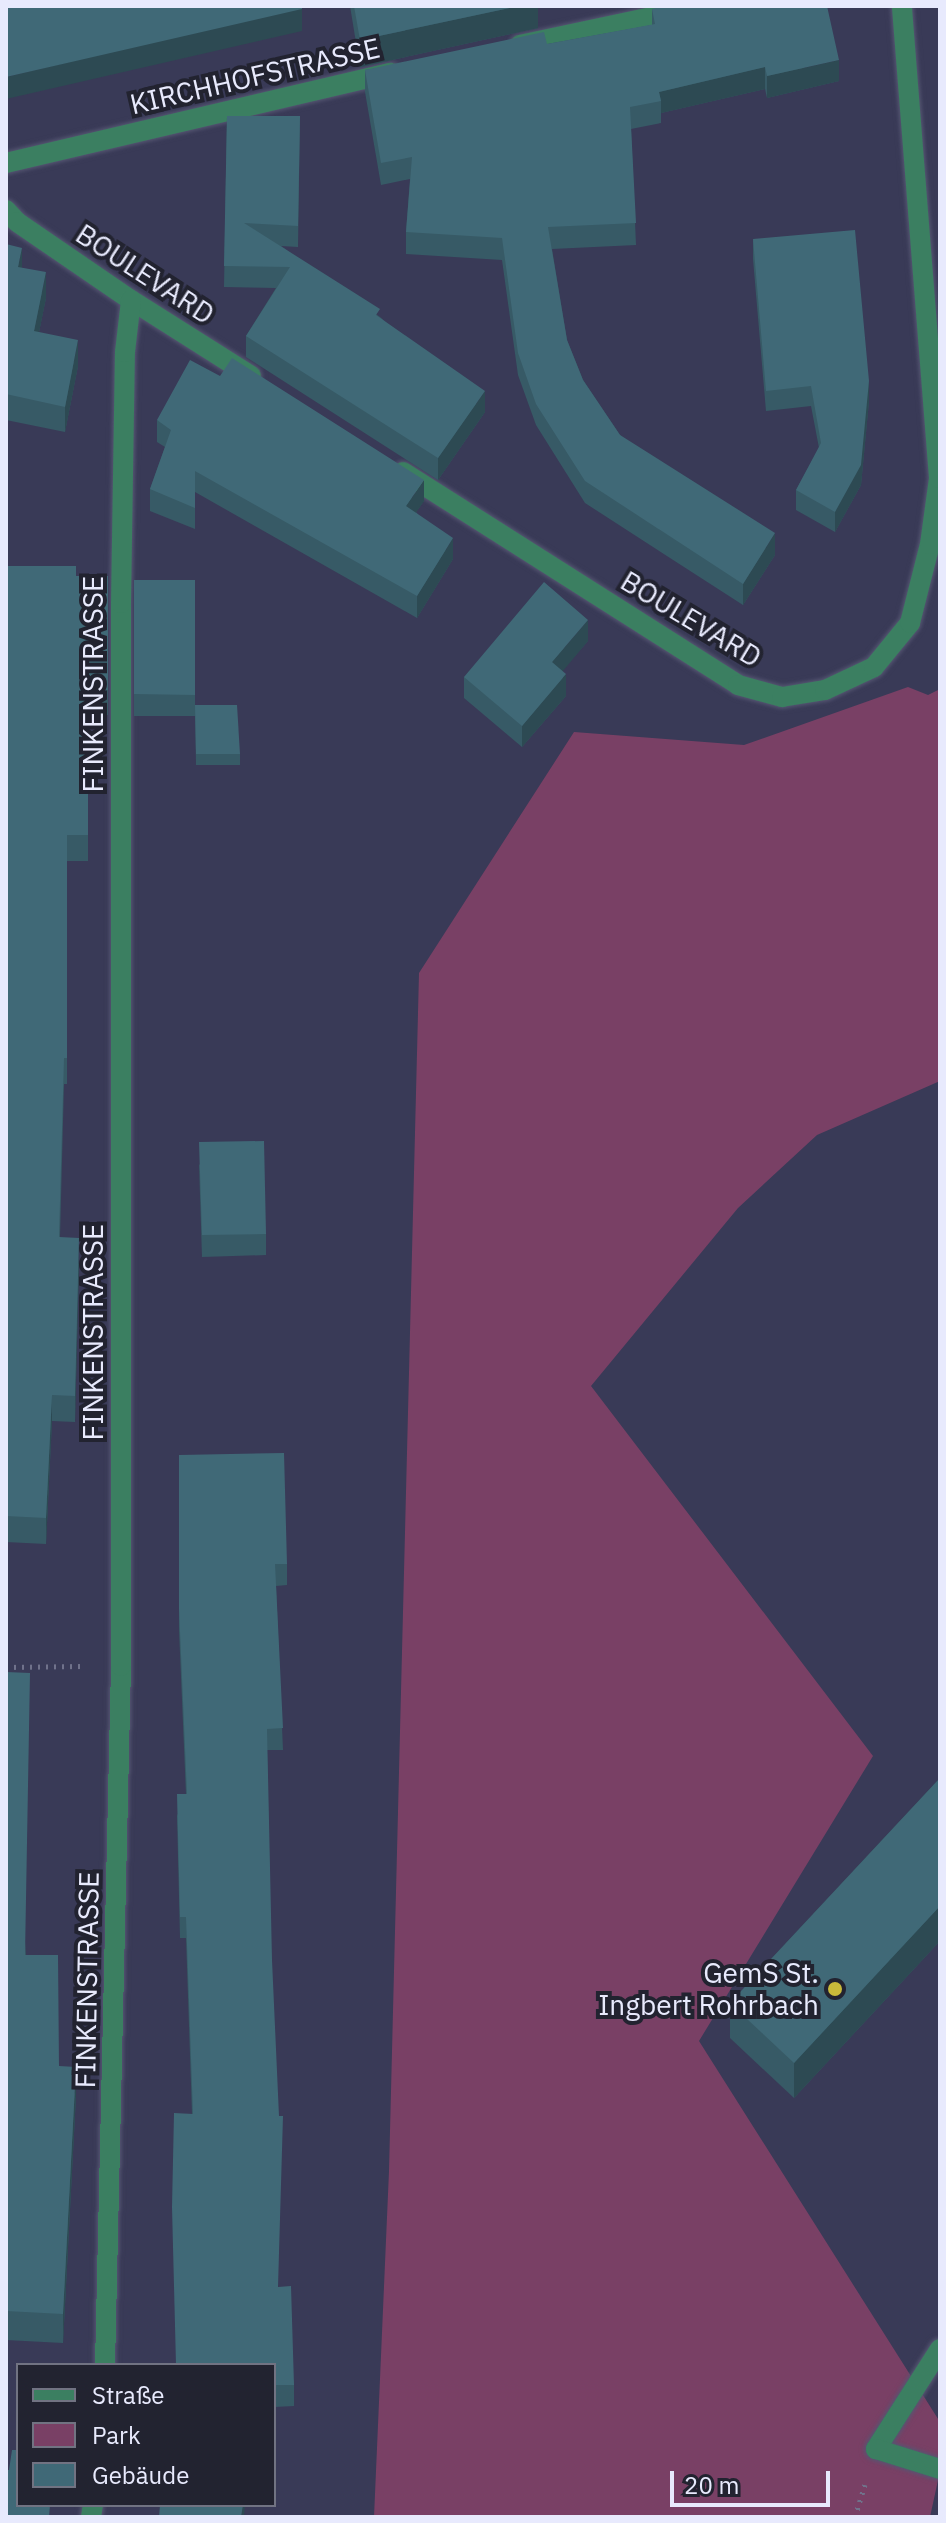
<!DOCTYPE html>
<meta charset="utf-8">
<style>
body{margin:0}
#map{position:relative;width:946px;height:2523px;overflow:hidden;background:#393a57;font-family:"IBM Plex Sans",sans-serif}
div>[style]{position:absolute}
.green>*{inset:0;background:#794065}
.path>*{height:5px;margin-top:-2.5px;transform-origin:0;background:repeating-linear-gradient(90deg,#70728b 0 2px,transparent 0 8px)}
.roads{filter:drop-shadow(0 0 2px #555672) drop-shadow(0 0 2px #555672)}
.lane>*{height:20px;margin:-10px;padding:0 10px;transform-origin:10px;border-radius:10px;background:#3b7f61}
.street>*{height:20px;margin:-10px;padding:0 10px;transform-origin:10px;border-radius:10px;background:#3b7f61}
.wall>*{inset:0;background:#375a66}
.shaded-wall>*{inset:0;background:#2d4a53}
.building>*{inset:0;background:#406977}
.dots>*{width:22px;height:22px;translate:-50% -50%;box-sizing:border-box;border:4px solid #222330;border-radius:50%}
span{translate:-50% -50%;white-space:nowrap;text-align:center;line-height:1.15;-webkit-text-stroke:8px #222330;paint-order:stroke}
.street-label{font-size:28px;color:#e8eafd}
.poi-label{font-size:28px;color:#e8eafd}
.right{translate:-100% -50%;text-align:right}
.frame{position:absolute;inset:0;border:8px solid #e8eafd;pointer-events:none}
.legend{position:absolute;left:16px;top:2363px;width:260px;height:144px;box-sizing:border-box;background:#222330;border:2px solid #717382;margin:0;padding:10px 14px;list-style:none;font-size:24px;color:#e8eafd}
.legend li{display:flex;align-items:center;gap:16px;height:40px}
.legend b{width:40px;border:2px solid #717382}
.scale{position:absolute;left:670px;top:2471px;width:160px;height:36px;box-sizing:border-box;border:4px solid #e8eafd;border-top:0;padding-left:10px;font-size:24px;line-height:28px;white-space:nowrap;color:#e8eafd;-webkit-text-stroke:6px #222330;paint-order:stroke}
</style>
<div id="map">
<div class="green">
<div style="clip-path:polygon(908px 687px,928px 695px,940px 689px,940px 1081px,817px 1135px,738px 1208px,591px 1386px,873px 1756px,699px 2041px,940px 2422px,940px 2471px,930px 2517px,374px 2517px,389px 2171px,419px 973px,574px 732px,744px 745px)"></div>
</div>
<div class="path">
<div style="left:6px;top:1667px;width:78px;rotate:-0.7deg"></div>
<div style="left:855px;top:2517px;width:34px;rotate:-73deg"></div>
</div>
<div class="roads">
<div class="lane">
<div style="left:940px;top:2349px;width:119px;rotate:122.6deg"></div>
<div style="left:876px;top:2449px;width:67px;rotate:17.4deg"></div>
</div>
<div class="street">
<div style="left:520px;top:45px;width:188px;rotate:-12deg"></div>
<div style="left:6px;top:163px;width:395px;rotate:-13.2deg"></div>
<div style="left:6px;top:210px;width:16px;rotate:47deg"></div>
<div style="left:17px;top:222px;width:138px;rotate:34.4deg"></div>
<div style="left:131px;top:300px;width:142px;rotate:32.3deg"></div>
<div style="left:403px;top:472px;width:397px;rotate:32.4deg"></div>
<div style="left:738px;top:685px;width:46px;rotate:15.3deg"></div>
<div style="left:782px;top:697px;width:44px;rotate:-9.2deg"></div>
<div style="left:825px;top:690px;width:54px;rotate:-25.1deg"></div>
<div style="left:874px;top:667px;width:57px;rotate:-50.7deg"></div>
<div style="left:910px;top:623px;width:81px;rotate:-75.8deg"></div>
<div style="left:930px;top:544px;width:67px;rotate:-82.2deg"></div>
<div style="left:939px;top:478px;width:473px;rotate:-94.5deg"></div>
<div style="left:105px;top:2365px;width:699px;rotate:-88.69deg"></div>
<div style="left:121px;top:1666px;width:1063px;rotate:-90deg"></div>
<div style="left:121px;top:603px;width:251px;rotate:-89.1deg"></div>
<div style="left:125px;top:352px;width:52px;rotate:-83.4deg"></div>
<div style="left:91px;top:2517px;width:12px;rotate:-81deg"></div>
</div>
</div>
<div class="wall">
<div style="clip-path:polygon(350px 6px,538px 6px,538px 28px,360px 67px)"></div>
<div style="clip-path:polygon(652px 9px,839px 81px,767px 98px,765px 89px,661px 113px,661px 123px,631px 129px,636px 245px,552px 249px,567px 340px,583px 380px,620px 435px,775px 555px,743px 605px,585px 503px,536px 425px,518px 375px,502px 260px,406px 254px,406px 232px,410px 179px,381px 185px,365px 92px,365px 70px,547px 44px,652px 25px)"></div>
<div style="clip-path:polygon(227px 116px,300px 116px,298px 247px,281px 246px,380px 317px,485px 412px,438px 480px,246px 357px,246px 336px,276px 288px,224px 287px)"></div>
<div style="clip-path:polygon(753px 239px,869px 401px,861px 485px,835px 532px,796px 510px,796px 490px,819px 448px,811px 406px,766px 411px,753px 259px)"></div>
<div style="clip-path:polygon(6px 244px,22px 268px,46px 298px,39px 332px,78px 366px,65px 432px,6px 420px)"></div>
<div style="clip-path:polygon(157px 420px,424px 501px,416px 512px,453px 559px,417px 618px,195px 492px,195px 529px,150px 511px,150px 489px,165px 447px,157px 442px)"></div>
<div style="clip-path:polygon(6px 566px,76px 576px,108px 576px,108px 715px,88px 715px,88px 861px,67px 861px,67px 1084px,64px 1084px,60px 1237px,79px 1264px,75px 1422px,52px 1421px,46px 1544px,6px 1542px)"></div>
<div style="clip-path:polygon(134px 580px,195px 580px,195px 716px,134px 716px)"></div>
<div style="clip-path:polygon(588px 641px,562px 671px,566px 696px,522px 747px,464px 698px,464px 677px)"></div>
<div style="clip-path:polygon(195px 705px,240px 754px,240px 765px,196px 765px)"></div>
<div style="clip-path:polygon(199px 1164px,266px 1234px,266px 1255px,202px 1257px)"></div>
<div style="clip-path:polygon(179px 1455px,287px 1564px,287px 1585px,276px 1586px,283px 1750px,267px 1750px,278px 2287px,294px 2385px,294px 2406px,274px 2407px,274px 2365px,192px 2114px,186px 1938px,180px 1938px,177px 1816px,186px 1794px,179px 1630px)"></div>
<div style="clip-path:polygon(6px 1672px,26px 1955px,59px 2066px,76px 2096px,63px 2343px,6px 2340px)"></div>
<div style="clip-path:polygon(940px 1778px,940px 1941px,794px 2098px,730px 2038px,730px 2003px)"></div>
</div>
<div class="shaded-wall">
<div style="clip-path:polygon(302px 6px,302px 31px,6px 99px,6px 77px)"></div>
<div style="clip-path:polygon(519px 6px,538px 6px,538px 28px,360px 67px,360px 40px)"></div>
<div style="clip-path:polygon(839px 60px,839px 81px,767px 98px,767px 76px)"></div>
<div style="clip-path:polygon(765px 67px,765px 89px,661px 113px,661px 101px,659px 92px)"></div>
<div style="clip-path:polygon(22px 248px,22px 273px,18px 267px)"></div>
<div style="clip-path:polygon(46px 272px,46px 298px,34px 357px,34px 331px)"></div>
<div style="clip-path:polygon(78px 340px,78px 366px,65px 432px,65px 407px)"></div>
<div style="clip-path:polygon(869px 381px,869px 401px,861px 485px,835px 532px,835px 512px)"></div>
<div style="clip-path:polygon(485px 391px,485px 412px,438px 480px,438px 458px)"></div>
<div style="clip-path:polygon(424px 480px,424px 501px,406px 527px,406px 506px)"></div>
<div style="clip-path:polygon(775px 533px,775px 555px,743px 605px,743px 584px)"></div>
<div style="clip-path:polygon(453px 538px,453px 559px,417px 618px,417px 596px)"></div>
<div style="clip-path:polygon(588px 620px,588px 641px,552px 684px,552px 662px)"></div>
<div style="clip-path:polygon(566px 674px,566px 696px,522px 747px,522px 726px)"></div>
<div style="clip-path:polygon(79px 1238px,79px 1264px,75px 1422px,75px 1396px)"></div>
<div style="clip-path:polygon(52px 1395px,52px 1421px,46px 1544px,46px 1518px)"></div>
<div style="clip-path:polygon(940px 1906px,940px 1941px,794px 2098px,794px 2063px)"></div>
<div style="clip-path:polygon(76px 2067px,76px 2096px,63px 2343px,63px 2314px)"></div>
<div style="clip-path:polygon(243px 2505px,245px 2505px,244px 2517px,241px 2517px)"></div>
</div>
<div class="building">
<div style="clip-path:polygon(6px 6px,72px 6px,72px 8px,81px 6px,302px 6px,302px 9px,6px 77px)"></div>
<div style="clip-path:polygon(354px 6px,519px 6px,360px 40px)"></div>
<div style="clip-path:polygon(664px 6px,827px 6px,839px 60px,767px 76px,765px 67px,659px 92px,661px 101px,630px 107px,636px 223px,548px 227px,567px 340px,583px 380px,620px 435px,775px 533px,743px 584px,585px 481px,536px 404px,518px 353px,502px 238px,406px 232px,412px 157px,381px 163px,365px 70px,544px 32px,547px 44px,655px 24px,652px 9px)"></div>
<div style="clip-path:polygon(227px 116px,300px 116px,298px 226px,244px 223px,380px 309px,376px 315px,485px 391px,438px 458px,246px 336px,290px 267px,224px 266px)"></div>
<div style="clip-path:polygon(855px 230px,869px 381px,861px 465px,835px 512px,796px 490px,821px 443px,811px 386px,766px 391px,753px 239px)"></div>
<div style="clip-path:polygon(6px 244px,22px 248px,18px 267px,46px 272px,34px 331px,78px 340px,65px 407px,6px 394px)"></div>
<div style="clip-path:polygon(232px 358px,424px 480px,406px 506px,453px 538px,417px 596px,195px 471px,195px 508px,150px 489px,171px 430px,157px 420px,190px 360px,220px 376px)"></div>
<div style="clip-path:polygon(6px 566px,76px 566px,76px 576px,108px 576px,108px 690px,88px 689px,88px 835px,67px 835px,67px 1058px,64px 1058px,59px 1237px,79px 1238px,75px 1396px,52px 1395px,46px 1518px,6px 1516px)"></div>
<div style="clip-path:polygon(134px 580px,195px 580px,195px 695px,134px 694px)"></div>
<div style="clip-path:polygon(544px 582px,588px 620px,552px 662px,566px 674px,522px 726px,464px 677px)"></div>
<div style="clip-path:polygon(195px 705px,237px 705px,240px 754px,196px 754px)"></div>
<div style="clip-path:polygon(264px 1141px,266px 1234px,202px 1235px,199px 1142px)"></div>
<div style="clip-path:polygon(284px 1453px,287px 1564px,275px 1564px,283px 1728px,267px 1729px,272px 1960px,279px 2116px,283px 2116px,278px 2287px,291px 2286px,294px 2385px,274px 2385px,274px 2365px,176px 2365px,172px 2207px,174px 2113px,193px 2114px,186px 1917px,180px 1917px,177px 1794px,187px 1794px,179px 1608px,179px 1455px)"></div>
<div style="clip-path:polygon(6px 1672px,30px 1673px,25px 1955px,58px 1955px,59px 2066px,76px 2067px,63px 2314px,6px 2311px)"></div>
<div style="clip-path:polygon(940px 1778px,940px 1906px,794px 2063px,730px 2003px)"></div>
<div style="clip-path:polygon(12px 2450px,18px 2450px,18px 2505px,50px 2505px,49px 2517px,6px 2517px,6px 2470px,9px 2470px)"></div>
<div style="clip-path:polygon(160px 2505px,243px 2505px,241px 2517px,159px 2517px)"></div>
</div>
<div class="dots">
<div style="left:835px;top:1989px;background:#c9ba3a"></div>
</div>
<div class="street-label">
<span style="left:255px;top:76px;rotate:-13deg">KIRCHHOFSTRASSE</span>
<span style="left:145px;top:274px;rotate:33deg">BOULEVARD</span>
<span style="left:691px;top:619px;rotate:31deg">BOULEVARD</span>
<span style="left:93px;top:684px;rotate:-90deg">FINKENSTRASSE</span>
<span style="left:93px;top:1332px;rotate:-90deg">FINKENSTRASSE</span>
<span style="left:87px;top:1980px;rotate:-89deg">FINKENSTRASSE</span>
</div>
<div class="poi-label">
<span class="right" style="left:819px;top:1989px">GemS St.<br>Ingbert Rohrbach</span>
</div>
<div class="frame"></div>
<ul class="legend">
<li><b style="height:10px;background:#3b7f61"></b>Straße</li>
<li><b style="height:22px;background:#794065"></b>Park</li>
<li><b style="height:22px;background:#406977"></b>Gebäude</li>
</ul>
<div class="scale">20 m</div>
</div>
